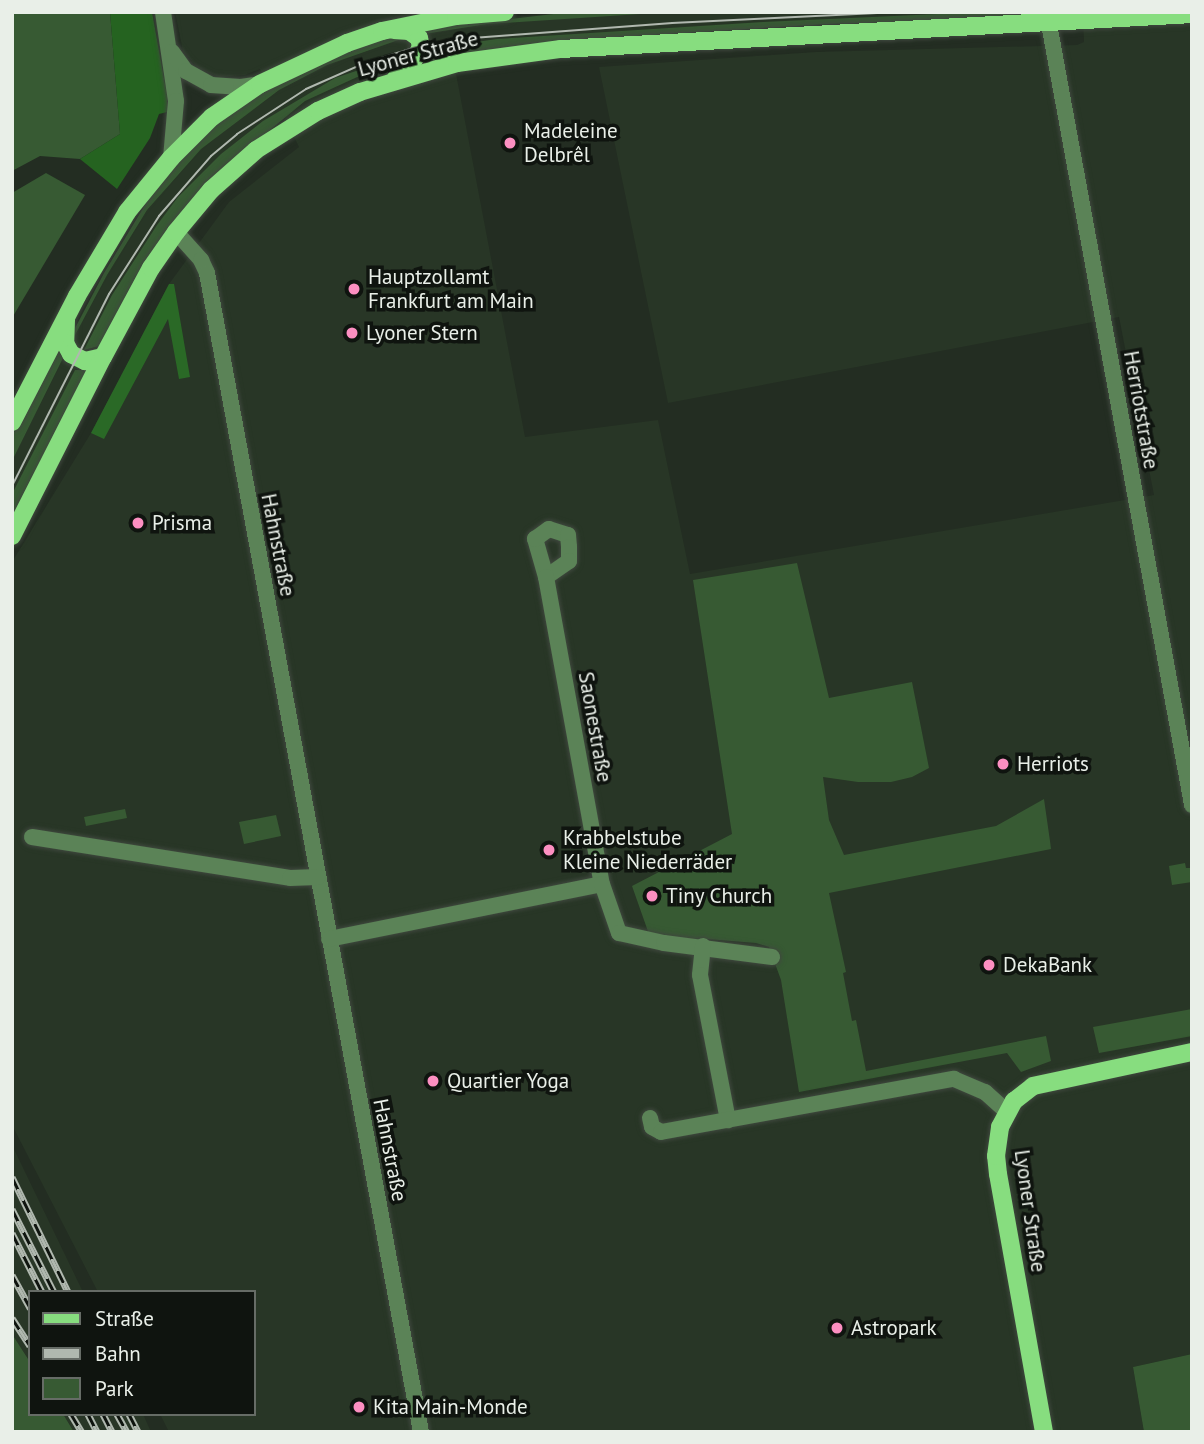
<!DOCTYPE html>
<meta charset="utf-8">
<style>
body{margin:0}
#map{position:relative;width:1204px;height:1444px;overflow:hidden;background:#232d22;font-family:"PT Sans",sans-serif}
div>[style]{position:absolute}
.built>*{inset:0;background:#283626}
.green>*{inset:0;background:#375a33}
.forest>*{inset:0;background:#256320}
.water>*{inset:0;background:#2a6926}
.roads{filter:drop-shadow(0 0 2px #3f483e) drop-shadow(0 0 2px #3f483e)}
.minor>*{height:16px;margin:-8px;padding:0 8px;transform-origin:8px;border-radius:8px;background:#5b8357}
.major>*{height:18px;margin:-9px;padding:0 9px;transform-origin:9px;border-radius:9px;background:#87dd7f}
.tram>*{height:2px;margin:-1px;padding:0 1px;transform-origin:1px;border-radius:1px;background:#b0b8af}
.rail>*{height:7px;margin-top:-3.5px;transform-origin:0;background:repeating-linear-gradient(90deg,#0f140f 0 13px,#b0b8af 0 26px);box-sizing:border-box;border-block:2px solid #b0b8af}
.dots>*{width:19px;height:19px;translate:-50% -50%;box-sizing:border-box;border:4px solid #0f140f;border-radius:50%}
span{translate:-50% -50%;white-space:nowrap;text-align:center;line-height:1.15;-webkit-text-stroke:7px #0f140f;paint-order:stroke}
.street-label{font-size:21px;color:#e9efe8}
.poi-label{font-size:21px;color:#e9efe8}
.left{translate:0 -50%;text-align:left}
.frame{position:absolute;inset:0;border:14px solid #e9efe8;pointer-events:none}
.legend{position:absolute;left:28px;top:1290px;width:228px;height:126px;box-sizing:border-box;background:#0f140f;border:2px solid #666c66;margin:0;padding:9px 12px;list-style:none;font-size:21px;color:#e9efe8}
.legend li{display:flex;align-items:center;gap:14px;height:35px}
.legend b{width:35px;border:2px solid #666c66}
</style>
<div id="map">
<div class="built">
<div style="clip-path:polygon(175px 12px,444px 12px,486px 19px,571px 12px,1040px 12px,1038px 17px,829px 24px,585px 39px,533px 44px,453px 58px,525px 437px,658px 420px,690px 574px,1154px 495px,1119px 317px,668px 403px,599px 67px,816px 52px,1077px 45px,1084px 42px,1083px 14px,1064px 12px,1192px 12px,1192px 1354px,1133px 1367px,1144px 1432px,169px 1432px,160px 1414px,254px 1414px,254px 1292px,98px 1292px,12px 1125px,12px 562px,91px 433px,169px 284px,229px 202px,299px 147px,284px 116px,199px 191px,175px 219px,136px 276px,99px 346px,88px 351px,76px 345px,73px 339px,104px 273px,155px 189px,269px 87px,260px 69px,245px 75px,219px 77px,198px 68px,183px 51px)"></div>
<div style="clip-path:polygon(60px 348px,60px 354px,76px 370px,88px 370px,12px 521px,12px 436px)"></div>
<div style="clip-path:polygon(12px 1145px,83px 1292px,30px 1292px,30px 1362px,12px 1334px)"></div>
<div style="clip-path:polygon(63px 1414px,143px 1414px,151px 1432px,74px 1432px)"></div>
</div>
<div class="green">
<div style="clip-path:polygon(12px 12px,110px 12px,120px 134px,80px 159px,40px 156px,12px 171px)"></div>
<div style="clip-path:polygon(571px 12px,671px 12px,487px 24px,424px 34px,421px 29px)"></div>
<div style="clip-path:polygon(981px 12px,1023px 12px,1023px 18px,829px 24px,585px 39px,533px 44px,424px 64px,427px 49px,497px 39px,763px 22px)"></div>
<div style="clip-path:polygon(397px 34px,407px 37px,327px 65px,279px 90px,201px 149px,147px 210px,107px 275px,73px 339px,74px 330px,104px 273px,160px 180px,218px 123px,265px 89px,326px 59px)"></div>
<div style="clip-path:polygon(410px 53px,404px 61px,366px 73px,305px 101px,229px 164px,175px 219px,136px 276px,99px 346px,84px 350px,112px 295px,157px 225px,178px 197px,221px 154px,263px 121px,335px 78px)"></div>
<div style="clip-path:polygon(46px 173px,85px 195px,12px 318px,12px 193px)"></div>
<div style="clip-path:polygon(61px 339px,60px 354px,63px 358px,12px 461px,12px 436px)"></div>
<div style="clip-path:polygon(75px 370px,88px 370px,12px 521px,12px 494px)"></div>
<div style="clip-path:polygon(797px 563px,829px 698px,912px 682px,929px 768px,912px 777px,891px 782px,858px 782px,823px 777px,829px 820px,844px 855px,996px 826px,1044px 799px,1050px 841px,1051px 849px,829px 893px,846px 972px,843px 973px,852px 1021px,856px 1020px,866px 1071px,1046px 1036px,1051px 1061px,1021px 1072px,1007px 1053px,799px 1092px,781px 980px,769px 947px,756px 943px,707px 939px,651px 940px,632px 886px,732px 834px,693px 580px)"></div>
<div style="clip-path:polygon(125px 809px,127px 818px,86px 826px,84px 817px)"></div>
<div style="clip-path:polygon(276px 815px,281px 836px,244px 844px,239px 822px)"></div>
<div style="clip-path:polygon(1185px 863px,1186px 868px,1192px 868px,1192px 882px,1172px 885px,1169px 866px)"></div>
<div style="clip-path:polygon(1192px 1009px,1192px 1036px,1099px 1053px,1093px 1027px)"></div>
<div style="clip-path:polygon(12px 1334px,30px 1362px,30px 1414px,63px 1414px,74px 1432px,12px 1432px)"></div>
<div style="clip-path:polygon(1192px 1354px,1192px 1432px,1144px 1432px,1133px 1367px)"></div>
</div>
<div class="forest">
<div style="clip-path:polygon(110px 12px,152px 12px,167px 95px,167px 112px,159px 114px,150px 138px,117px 189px,80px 159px,120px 134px)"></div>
</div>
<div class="water">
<div style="clip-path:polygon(169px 284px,174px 284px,190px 377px,179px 379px,168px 319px,104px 439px,91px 433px)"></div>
</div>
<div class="roads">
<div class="minor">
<div style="left:163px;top:12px;width:90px;rotate:81.7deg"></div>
<div style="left:176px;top:101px;width:57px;rotate:95deg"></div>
<div style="left:1049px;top:24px;width:794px;rotate:79.62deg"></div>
<div style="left:172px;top:52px;width:24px;rotate:54deg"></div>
<div style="left:186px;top:71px;width:29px;rotate:29deg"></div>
<div style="left:211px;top:85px;width:30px;rotate:4deg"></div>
<div style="left:241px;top:87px;width:19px;rotate:-9deg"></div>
<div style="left:176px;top:232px;width:38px;rotate:48deg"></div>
<div style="left:201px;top:260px;width:14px;rotate:65deg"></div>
<div style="left:207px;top:273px;width:1179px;rotate:79.54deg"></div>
<div style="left:549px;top:529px;width:20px;rotate:18deg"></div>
<div style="left:568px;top:535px;width:12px;rotate:85deg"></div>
<div style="left:569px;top:547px;width:14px;rotate:90deg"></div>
<div style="left:569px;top:561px;width:28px;rotate:145deg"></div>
<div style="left:546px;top:577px;width:40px;rotate:-106deg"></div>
<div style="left:535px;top:539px;width:17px;rotate:-36deg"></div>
<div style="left:546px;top:577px;width:312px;rotate:79.7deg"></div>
<div style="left:32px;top:837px;width:261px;rotate:9deg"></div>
<div style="left:290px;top:878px;width:28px;rotate:-2deg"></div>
<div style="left:329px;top:939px;width:278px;rotate:-11.4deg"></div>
<div style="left:602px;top:884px;width:52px;rotate:70.9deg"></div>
<div style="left:619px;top:933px;width:46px;rotate:12.5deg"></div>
<div style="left:664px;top:943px;width:109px;rotate:7.4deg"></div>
<div style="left:703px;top:946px;width:29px;rotate:96deg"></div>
<div style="left:700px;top:975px;width:148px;rotate:79.1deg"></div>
<div style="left:650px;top:1118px;width:9px;rotate:77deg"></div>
<div style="left:652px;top:1127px;width:10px;rotate:29deg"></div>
<div style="left:661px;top:1132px;width:298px;rotate:-10.3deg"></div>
<div style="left:954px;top:1079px;width:34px;rotate:23deg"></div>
<div style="left:985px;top:1092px;width:28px;rotate:42deg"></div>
</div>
<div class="major">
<div style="left:394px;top:30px;width:15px;rotate:4deg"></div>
<div style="left:409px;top:31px;width:12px;rotate:35deg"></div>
<div style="left:419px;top:38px;width:9px;rotate:77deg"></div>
<div style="left:421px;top:47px;width:21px;rotate:119deg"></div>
<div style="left:411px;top:65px;width:20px;rotate:139deg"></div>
<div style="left:66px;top:320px;width:23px;rotate:92deg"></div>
<div style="left:65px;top:343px;width:13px;rotate:61deg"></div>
<div style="left:71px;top:354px;width:16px;rotate:27deg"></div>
<div style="left:85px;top:361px;width:18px;rotate:-13deg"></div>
<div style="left:12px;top:422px;width:142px;rotate:-62.7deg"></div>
<div style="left:77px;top:296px;width:98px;rotate:-59.2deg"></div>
<div style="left:127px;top:212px;width:70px;rotate:-50.8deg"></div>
<div style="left:171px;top:158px;width:58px;rotate:-45deg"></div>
<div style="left:212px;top:117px;width:58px;rotate:-34.5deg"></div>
<div style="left:260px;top:84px;width:96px;rotate:-25.2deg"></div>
<div style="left:347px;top:43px;width:37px;rotate:-19deg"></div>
<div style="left:382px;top:31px;width:76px;rotate:-11.5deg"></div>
<div style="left:456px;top:16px;width:49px;rotate:-4.7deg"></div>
<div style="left:12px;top:536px;width:201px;rotate:-63.1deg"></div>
<div style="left:103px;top:357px;width:101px;rotate:-61.7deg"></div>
<div style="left:151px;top:268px;width:44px;rotate:-55.2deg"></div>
<div style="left:176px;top:232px;width:55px;rotate:-50.2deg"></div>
<div style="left:211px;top:190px;width:60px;rotate:-41.6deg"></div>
<div style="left:256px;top:150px;width:73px;rotate:-32.2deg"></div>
<div style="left:318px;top:111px;width:46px;rotate:-24.3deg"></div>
<div style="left:360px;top:92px;width:101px;rotate:-16.6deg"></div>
<div style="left:457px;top:63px;width:105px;rotate:-7.7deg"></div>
<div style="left:561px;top:49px;width:632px;rotate:-3.17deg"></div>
<div style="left:1044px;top:1432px;width:262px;rotate:-100.1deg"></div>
<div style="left:998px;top:1174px;width:18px;rotate:-96deg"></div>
<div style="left:996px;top:1156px;width:29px;rotate:-82deg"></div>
<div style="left:1000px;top:1127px;width:30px;rotate:-62deg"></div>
<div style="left:1014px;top:1101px;width:24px;rotate:-38deg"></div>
<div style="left:1033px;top:1086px;width:163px;rotate:-12.1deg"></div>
</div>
</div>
<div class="tram">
<div style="left:12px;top:486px;width:215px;rotate:-63.2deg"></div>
<div style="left:109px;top:294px;width:93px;rotate:-57.3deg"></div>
<div style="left:159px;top:216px;width:79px;rotate:-49.1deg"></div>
<div style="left:211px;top:156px;width:34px;rotate:-40deg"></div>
<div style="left:237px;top:134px;width:82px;rotate:-33.1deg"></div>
<div style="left:306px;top:89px;width:64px;rotate:-23.8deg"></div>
<div style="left:365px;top:63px;width:47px;rotate:-17.3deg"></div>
<div style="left:410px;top:49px;width:50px;rotate:-11.5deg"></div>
<div style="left:459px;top:39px;width:214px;rotate:-4.3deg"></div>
<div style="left:672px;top:23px;width:226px;rotate:-2.8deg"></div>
</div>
<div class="rail">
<div style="left:12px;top:1177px;width:128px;rotate:64deg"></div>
<div style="left:12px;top:1209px;width:93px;rotate:63.2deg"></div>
<div style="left:12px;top:1233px;width:66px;rotate:63deg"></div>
<div style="left:12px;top:1275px;width:38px;rotate:61deg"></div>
<div style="left:12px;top:1318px;width:33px;rotate:57deg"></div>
<div style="left:71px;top:1414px;width:21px;rotate:59deg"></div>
<div style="left:88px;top:1414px;width:20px;rotate:63deg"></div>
<div style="left:103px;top:1414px;width:20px;rotate:63deg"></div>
<div style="left:117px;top:1414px;width:21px;rotate:61deg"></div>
<div style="left:129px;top:1414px;width:20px;rotate:63deg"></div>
</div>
<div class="dots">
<div style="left:510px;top:143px;background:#fc8fc1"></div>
<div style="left:354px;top:289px;background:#fc8fc1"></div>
<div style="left:352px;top:333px;background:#fc8fc1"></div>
<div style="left:138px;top:523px;background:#fc8fc1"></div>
<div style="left:1003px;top:764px;background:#fc8fc1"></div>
<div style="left:549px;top:850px;background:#fc8fc1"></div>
<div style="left:652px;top:896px;background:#fc8fc1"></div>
<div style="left:989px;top:965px;background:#fc8fc1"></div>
<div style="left:433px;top:1081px;background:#fc8fc1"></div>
<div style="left:837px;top:1328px;background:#fc8fc1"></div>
<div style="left:359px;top:1407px;background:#fc8fc1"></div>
</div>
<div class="street-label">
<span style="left:418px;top:54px;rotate:-15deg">Lyoner Straße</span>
<span style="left:1141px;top:410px;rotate:80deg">Herriotstraße</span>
<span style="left:278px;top:545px;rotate:79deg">Hahnstraße</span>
<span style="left:595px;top:727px;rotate:80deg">Saonestraße</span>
<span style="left:390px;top:1150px;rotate:79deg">Hahnstraße</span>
<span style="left:1030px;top:1211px;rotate:82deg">Lyoner Straße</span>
</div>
<div class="poi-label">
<span class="left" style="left:524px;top:143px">Madeleine<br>Delbrêl</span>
<span class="left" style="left:368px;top:289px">Hauptzollamt<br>Frankfurt am Main</span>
<span class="left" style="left:366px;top:333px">Lyoner Stern</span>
<span class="left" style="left:152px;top:523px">Prisma</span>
<span class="left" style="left:1017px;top:764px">Herriots</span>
<span class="left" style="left:563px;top:850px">Krabbelstube<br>Kleine Niederräder</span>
<span class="left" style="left:666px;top:896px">Tiny Church</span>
<span class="left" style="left:1003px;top:965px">DekaBank</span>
<span class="left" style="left:447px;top:1081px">Quartier Yoga</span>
<span class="left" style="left:851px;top:1328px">Astropark</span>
<span class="left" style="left:373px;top:1407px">Kita Main-Monde</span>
</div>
<div class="frame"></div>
<ul class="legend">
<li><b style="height:9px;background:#87dd7f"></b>Straße</li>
<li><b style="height:9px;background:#b0b8af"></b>Bahn</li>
<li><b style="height:19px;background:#375a33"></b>Park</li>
</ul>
</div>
